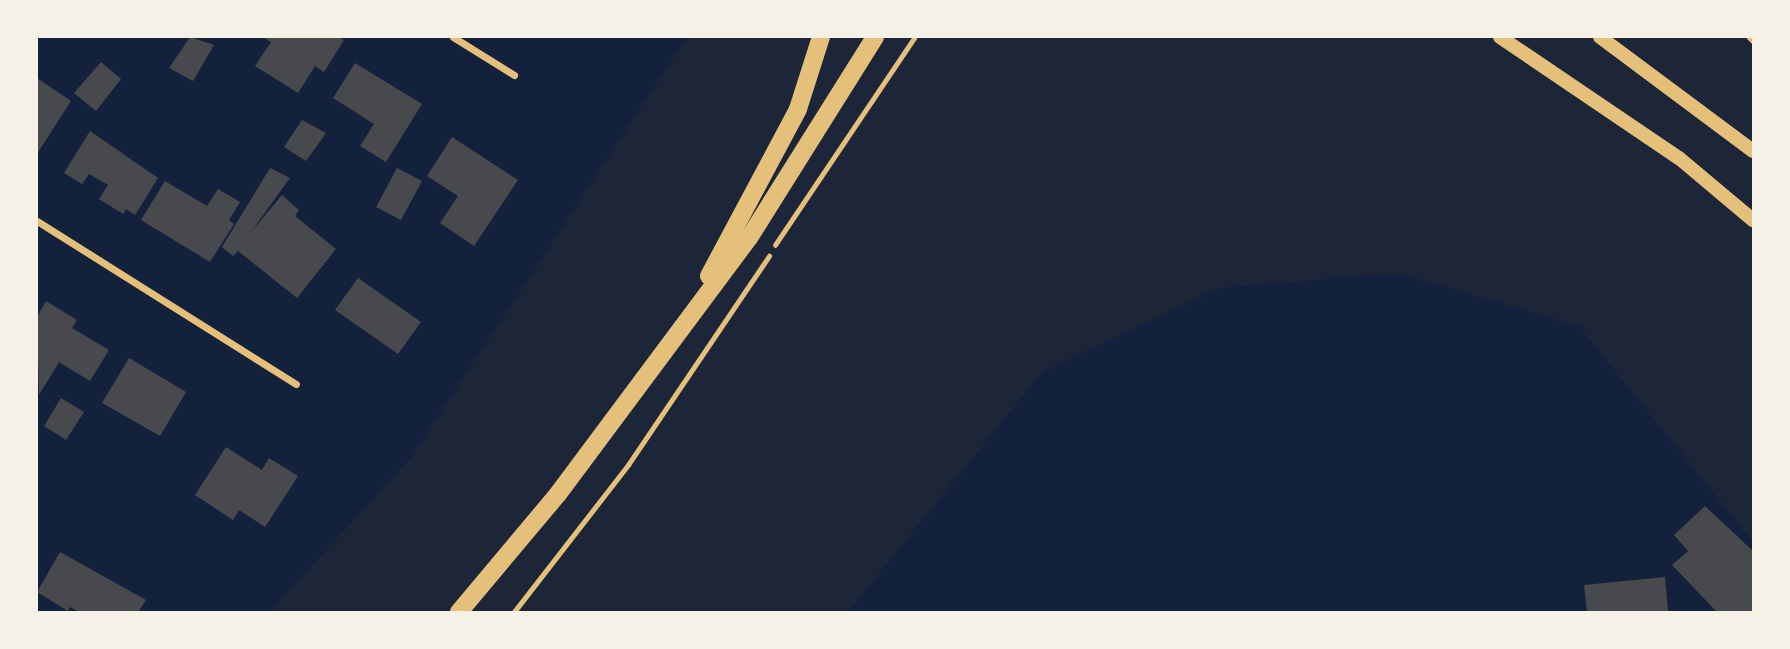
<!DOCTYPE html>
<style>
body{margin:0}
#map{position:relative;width:1790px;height:649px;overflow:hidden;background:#14213d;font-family:Spectral,serif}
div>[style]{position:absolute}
.green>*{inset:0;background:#1d2539}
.building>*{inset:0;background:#48494c}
.path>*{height:4.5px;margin:-2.25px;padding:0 2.25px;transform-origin:2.25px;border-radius:2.25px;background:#e5c07b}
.minor>*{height:7px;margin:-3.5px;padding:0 3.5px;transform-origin:3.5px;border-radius:3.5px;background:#e5c07b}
.secondary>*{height:14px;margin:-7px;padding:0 7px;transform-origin:7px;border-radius:7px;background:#e5c07b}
.primary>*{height:18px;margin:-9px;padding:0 9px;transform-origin:9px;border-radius:9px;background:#e5c07b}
span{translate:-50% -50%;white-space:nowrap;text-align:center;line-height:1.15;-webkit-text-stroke:7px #f6f1e7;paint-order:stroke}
.frame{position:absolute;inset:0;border:38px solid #f6f1e7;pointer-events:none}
</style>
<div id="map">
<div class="green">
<div style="clip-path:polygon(687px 37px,1753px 37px,1753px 542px,1579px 326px,1397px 273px,1219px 288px,1042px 372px,848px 612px,269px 612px,410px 459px)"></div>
</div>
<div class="building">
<div style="clip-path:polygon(190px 37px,214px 45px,193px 81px,169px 68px)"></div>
<div style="clip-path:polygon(263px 37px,339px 37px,344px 40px,324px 72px,315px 66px,298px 93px,255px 66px,271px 42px)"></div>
<div style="clip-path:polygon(101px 62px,121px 79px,96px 111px,74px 93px)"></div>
<div style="clip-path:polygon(355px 63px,422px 104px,386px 162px,360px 146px,374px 124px,333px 98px)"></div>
<div style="clip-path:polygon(37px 78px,71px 101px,37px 154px)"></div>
<div style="clip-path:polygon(302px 120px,326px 133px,306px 161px,284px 147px)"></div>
<div style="clip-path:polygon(90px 131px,158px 178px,135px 215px,126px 209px,123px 214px,99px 199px,108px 185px,89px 174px,82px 184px,64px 173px)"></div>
<div style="clip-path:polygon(452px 137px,518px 180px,474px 246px,440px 223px,458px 196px,427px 176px)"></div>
<div style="clip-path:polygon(270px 168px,290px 178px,251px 232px,282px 195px,299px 210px,295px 216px,336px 249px,297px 298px,238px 251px,233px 256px,222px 247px)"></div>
<div style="clip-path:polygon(397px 168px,422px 181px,401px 220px,376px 207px)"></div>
<div style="clip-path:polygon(165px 181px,207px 206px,218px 189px,240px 202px,229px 220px,234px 224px,210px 262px,141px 220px)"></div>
<div style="clip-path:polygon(358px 278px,421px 322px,398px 354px,335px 310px)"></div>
<div style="clip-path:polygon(46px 301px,77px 320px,72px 328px,109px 350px,90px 381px,59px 362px,39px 395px,37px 317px)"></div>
<div style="clip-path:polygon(129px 358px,186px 392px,160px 436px,102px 403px)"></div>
<div style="clip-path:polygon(61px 398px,84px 412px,66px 440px,44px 426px)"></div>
<div style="clip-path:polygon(226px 447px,262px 470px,269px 458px,298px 476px,265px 527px,239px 510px,233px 520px,195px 495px)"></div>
<div style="clip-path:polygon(1705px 506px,1753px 551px,1753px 612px,1717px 612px,1672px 565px,1688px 551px,1674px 535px)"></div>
<div style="clip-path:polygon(60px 552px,146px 600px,138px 612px,79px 612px,70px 607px,68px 611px,37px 592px)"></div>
<div style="clip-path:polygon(1665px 577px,1668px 612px,1587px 612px,1584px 585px)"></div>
</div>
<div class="path">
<div style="left:1749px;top:37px;width:6px;rotate:45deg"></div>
<div style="left:775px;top:245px;width:251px;rotate:-56.1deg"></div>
<div style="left:514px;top:612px;width:186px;rotate:-52.2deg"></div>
<div style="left:628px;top:465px;width:252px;rotate:-56deg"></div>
</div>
<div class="minor">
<div style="left:453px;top:37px;width:72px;rotate:31.9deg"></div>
<div style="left:37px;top:221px;width:306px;rotate:32.2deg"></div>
</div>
<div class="secondary">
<div style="left:1500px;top:37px;width:216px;rotate:34.1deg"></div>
<div style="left:1679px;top:158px;width:97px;rotate:40deg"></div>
<div style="left:1600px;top:37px;width:191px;rotate:36.7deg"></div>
</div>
<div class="primary">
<div style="left:709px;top:276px;width:189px;rotate:-61.9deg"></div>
<div style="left:798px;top:109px;width:76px;rotate:-72.3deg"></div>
<div style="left:459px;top:612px;width:154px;rotate:-50deg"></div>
<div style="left:558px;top:494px;width:319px;rotate:-53.3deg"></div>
<div style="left:749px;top:238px;width:237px;rotate:-57.9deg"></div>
</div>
<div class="frame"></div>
</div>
